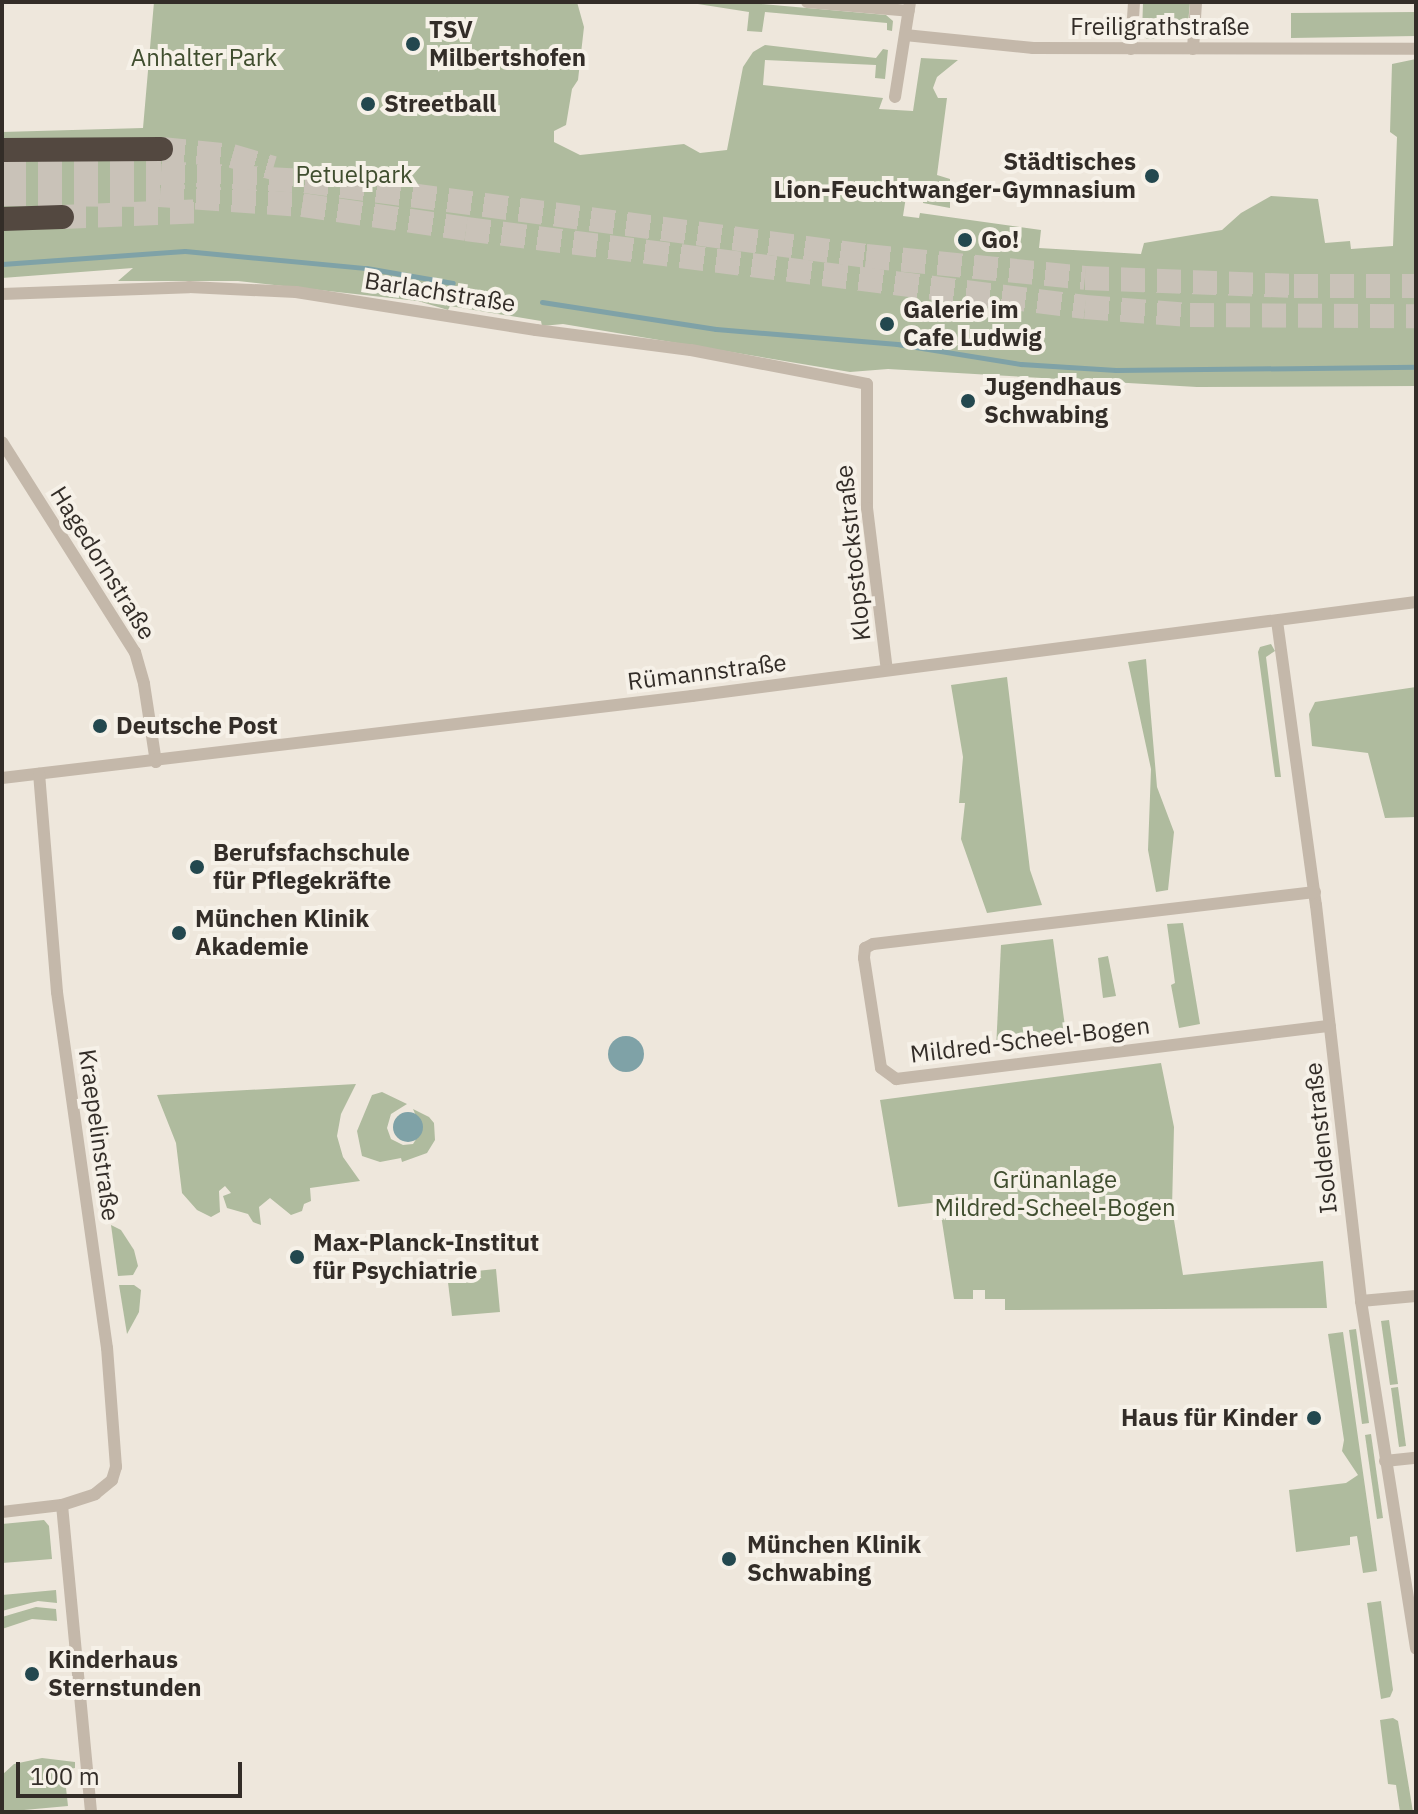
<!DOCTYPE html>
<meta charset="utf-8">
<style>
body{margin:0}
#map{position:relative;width:1418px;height:1814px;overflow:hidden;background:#eee7dc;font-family:"IBM Plex Sans",sans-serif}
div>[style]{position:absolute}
.green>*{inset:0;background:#afbb9e}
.water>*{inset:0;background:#7fa2a7}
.round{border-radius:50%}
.stream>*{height:5px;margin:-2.5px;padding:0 2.5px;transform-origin:2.5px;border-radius:2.5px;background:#7fa2a7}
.highway-tunnel>*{height:24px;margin-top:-12px;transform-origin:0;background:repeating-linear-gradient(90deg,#c9c2b8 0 24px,transparent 0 36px)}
.street>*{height:12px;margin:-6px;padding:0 6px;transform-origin:6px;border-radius:6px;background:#c4b8aa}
.highway>*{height:24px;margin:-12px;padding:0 12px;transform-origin:12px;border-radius:12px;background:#534840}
.dots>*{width:22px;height:22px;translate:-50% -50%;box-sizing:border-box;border:4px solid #f6f1e8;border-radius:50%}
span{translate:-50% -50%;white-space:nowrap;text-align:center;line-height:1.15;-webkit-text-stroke:8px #f6f1e8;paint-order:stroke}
.street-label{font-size:24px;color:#332d28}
.poi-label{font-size:24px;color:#332d28;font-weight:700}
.left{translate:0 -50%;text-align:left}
.right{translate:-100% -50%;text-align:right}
.park-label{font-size:24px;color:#404e2f}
.frame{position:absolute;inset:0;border:4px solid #332d28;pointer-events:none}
.scale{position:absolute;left:16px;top:1762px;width:226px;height:36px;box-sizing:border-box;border:4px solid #332d28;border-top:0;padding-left:10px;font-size:24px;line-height:28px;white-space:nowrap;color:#332d28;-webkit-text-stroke:6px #f6f1e8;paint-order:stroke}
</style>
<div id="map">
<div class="green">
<div style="clip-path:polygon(154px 2px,577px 2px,584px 27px,578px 80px,572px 89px,566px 125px,554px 131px,554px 142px,580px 155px,684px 144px,700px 153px,727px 150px,743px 67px,753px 52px,765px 45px,876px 58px,883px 49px,888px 50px,885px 79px,875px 78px,876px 65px,765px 60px,763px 85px,883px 98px,879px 109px,913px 111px,921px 58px,958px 60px,937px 77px,933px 88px,938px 98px,947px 98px,937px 175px,950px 179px,950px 208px,923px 203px,923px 192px,907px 190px,903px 216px,919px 218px,920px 213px,1041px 230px,1039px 248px,1141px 254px,1144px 243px,1222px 230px,1241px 213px,1271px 196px,1318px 199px,1325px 243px,1350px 241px,1351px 249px,1393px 246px,1397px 137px,1390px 132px,1392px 64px,1416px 59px,1416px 386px,1197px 387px,888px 369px,850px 372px,563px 324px,542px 326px,541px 321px,450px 306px,448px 310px,418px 301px,238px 281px,118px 281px,133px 268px,2px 278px,2px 132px,143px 128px)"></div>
<div style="clip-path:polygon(685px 2px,740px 2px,886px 15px,893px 21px,892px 31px,887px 30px,887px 23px,765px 12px,762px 32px,747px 31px,749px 12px)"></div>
<div style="clip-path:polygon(1143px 2px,1190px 2px,1187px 34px,1179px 39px,1147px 39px,1142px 34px)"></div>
<div style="clip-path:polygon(1416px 12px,1416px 36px,1291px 38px,1291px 13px)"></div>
<div style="clip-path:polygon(1271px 644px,1275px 651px,1266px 657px,1281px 777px,1275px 777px,1258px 652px,1260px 647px)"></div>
<div style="clip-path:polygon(1146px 659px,1157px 787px,1174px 832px,1168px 890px,1156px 892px,1148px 850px,1151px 769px,1128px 662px)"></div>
<div style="clip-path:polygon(1007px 677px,1030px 870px,1042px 905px,987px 913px,961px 839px,965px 803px,959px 803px,963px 757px,951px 685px)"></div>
<div style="clip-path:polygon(1416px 687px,1416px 817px,1385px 818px,1368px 753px,1312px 746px,1309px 714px,1315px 702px)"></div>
<div style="clip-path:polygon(1183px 923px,1200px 1024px,1179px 1028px,1171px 985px,1175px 983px,1167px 924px)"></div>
<div style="clip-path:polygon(1053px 939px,1067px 1041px,996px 1050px,1001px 945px)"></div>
<div style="clip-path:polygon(1108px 956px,1116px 996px,1103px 998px,1098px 958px)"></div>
<div style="clip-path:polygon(1161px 1063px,1174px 1127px,1172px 1208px,1183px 1275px,1323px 1261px,1327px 1308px,1005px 1310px,1005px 1299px,985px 1299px,985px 1290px,973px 1290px,973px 1299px,954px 1299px,939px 1202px,898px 1207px,880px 1100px)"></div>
<div style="clip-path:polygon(356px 1084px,341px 1114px,337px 1136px,343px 1157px,360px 1181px,310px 1188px,311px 1201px,304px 1204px,302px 1211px,291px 1215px,270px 1198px,259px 1207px,261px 1225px,253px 1222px,248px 1214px,227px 1208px,223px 1196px,231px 1193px,225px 1186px,219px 1191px,220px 1212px,211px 1217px,197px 1210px,182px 1193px,176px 1143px,157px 1095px)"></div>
<div style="clip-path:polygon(382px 1092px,407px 1104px,391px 1114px,387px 1128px,391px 1139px,403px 1145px,413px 1144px,422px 1130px,413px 1109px,429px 1117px,434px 1123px,435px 1140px,427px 1153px,402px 1162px,401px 1158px,380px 1162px,362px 1156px,357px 1131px,372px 1095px)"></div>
<div style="clip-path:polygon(111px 1225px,121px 1230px,134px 1250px,138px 1266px,133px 1275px,118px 1276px)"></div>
<div style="clip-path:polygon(496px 1269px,500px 1312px,452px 1316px,447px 1274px)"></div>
<div style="clip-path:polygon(119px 1285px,134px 1285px,141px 1290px,139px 1312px,127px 1334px)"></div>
<div style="clip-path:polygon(1389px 1320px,1398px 1384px,1390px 1385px,1381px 1321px)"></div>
<div style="clip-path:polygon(1356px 1329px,1369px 1423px,1362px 1424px,1349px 1330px)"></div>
<div style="clip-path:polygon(1343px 1332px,1377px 1571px,1363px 1573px,1357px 1536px,1350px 1537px,1350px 1545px,1296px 1552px,1289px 1490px,1346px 1483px,1358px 1475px,1342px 1451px,1344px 1440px,1328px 1334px)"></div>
<div style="clip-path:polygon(1398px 1387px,1406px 1446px,1399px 1447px,1391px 1388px)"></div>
<div style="clip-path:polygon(1371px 1434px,1383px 1518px,1377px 1519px,1365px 1435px)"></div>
<div style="clip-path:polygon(44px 1520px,49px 1526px,52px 1559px,2px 1563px,2px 1524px)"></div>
<div style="clip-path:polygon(56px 1590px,57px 1603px,38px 1601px,2px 1611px,2px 1595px)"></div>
<div style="clip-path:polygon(1381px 1601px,1393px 1690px,1390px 1697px,1381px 1699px,1367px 1603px)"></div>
<div style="clip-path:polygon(36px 1607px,56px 1609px,57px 1621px,32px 1619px,2px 1629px,2px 1617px)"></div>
<div style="clip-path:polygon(1393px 1718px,1398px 1721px,1413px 1812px,1400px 1812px,1396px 1785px,1388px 1784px,1380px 1720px)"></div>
<div style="clip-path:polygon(42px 1758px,75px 1762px,75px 1768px,64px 1770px,68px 1806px,2px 1812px,2px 1775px,14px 1764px)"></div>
</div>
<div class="water">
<div class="round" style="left:608px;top:1036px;width:36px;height:36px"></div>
<div class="round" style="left:393px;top:1112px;width:30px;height:30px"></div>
</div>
<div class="stream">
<div style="left:2px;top:264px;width:183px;rotate:-4.1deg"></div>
<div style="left:185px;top:251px;width:182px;rotate:5.4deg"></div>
<div style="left:366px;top:268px;width:88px;rotate:9.8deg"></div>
<div style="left:542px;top:302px;width:176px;rotate:8.8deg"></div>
<div style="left:716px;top:329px;width:182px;rotate:4.7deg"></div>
<div style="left:897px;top:344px;width:126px;rotate:9.2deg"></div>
<div style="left:1021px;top:364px;width:95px;rotate:3.6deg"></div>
<div style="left:1116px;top:370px;width:300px;rotate:-0.6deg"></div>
</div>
<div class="highway-tunnel">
<div style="left:161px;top:149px;width:71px;rotate:5.6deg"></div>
<div style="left:232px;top:156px;width:43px;rotate:16.3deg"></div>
<div style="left:2px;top:173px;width:159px"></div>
<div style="left:161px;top:173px;width:144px;rotate:3.2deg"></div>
<div style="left:305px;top:181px;width:566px;rotate:7.61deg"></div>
<div style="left:866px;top:256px;width:220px;rotate:5.7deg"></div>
<div style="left:1085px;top:278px;width:209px;rotate:2.2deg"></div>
<div style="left:1294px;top:286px;width:122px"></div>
<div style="left:2px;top:194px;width:158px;rotate:0.4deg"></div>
<div style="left:160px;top:195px;width:142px;rotate:4deg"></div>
<div style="left:302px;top:205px;width:166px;rotate:8.3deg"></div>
<div style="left:466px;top:229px;width:624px;rotate:7.18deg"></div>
<div style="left:1085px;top:307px;width:105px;rotate:4.4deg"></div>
<div style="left:1190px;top:315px;width:226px;rotate:0.3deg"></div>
<div style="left:62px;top:217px;width:142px;rotate:-2.4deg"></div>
</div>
<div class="street">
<div style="left:807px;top:2px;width:102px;rotate:5deg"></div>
<div style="left:905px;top:35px;width:129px;rotate:5.8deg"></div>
<div style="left:1033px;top:48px;width:383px;rotate:0.1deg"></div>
<div style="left:1131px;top:49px;width:47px;rotate:-86.3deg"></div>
<div style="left:1193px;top:49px;width:47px;rotate:-86.3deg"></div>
<div style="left:895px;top:97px;width:96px;rotate:-81deg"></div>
<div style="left:2px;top:294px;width:187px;rotate:-2.1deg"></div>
<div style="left:189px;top:287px;width:107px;rotate:2.7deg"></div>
<div style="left:296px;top:292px;width:243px;rotate:9deg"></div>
<div style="left:536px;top:330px;width:156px;rotate:7.4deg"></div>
<div style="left:691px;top:350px;width:179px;rotate:10.9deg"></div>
<div style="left:867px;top:384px;width:124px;rotate:90deg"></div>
<div style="left:867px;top:508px;width:163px;rotate:83deg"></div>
<div style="left:2px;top:442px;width:249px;rotate:57.7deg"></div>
<div style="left:135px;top:652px;width:33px;rotate:74deg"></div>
<div style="left:144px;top:684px;width:79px;rotate:81.3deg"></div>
<div style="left:1277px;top:621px;width:287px;rotate:82.2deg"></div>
<div style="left:1316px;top:905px;width:399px;rotate:83.5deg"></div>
<div style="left:1361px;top:1301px;width:352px;rotate:81deg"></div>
<div style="left:2px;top:778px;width:695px;rotate:-6.78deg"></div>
<div style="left:692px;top:696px;width:730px;rotate:-7.4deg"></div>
<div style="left:1315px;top:892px;width:445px;rotate:173.3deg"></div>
<div style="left:873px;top:944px;width:9px;rotate:153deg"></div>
<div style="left:865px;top:948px;width:10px;rotate:96deg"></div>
<div style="left:864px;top:958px;width:111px;rotate:81.2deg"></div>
<div style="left:881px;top:1068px;width:19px;rotate:36deg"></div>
<div style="left:896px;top:1079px;width:437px;rotate:-7deg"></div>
<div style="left:1361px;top:1301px;width:55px;rotate:-5.2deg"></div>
<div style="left:1385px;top:1461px;width:31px;rotate:-6deg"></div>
<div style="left:62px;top:1505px;width:308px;rotate:84.6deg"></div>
<div style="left:2px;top:1512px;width:60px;rotate:-6.7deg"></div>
<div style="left:62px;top:1505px;width:35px;rotate:-18deg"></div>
<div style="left:95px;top:1494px;width:22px;rotate:-39deg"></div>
<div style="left:112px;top:1480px;width:14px;rotate:-73deg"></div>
<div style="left:116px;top:1467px;width:119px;rotate:-94.3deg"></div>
<div style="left:107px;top:1348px;width:359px;rotate:-98deg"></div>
<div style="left:57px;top:992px;width:219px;rotate:-94.7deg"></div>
</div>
<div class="highway">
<div style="left:2px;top:150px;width:159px;rotate:-0.4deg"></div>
<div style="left:2px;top:219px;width:60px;rotate:-1.9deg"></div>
</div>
<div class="dots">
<div style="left:413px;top:44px;background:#23484f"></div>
<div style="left:368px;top:104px;background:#23484f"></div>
<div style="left:1152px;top:176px;background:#23484f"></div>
<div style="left:965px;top:240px;background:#23484f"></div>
<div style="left:887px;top:324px;background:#23484f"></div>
<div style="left:968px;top:401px;background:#23484f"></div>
<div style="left:100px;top:726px;background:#23484f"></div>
<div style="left:197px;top:867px;background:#23484f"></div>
<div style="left:179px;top:933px;background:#23484f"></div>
<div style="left:297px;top:1257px;background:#23484f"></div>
<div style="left:1314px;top:1418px;background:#23484f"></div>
<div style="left:729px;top:1559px;background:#23484f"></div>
<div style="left:32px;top:1674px;background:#23484f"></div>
</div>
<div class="street-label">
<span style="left:1160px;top:27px">Freiligrathstraße</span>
<span style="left:440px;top:292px;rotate:9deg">Barlachstraße</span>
<span style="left:853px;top:553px;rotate:-96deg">Klopstockstraße</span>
<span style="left:103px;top:563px;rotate:58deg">Hagedornstraße</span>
<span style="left:707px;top:672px;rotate:-7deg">Rümannstraße</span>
<span style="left:1030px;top:1040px;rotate:-7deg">Mildred-Scheel-Bogen</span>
<span style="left:99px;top:1135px;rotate:82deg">Kraepelinstraße</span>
<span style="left:1321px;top:1138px;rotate:-96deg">Isoldenstraße</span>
</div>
<div class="poi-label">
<span class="left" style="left:429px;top:44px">TSV<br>Milbertshofen</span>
<span class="left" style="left:384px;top:104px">Streetball</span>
<span class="right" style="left:1136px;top:176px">Städtisches<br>Lion-Feuchtwanger-Gymnasium</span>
<span class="left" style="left:981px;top:240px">Go!</span>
<span class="left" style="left:903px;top:324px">Galerie im<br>Cafe Ludwig</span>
<span class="left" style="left:984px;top:401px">Jugendhaus<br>Schwabing</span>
<span class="left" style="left:116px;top:726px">Deutsche Post</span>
<span class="left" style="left:213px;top:867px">Berufsfachschule<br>für Pflegekräfte</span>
<span class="left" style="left:195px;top:933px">München Klinik<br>Akademie</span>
<span class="left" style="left:313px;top:1257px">Max-Planck-Institut<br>für Psychiatrie</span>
<span class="right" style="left:1298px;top:1418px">Haus für Kinder</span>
<span class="left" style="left:747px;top:1559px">München Klinik<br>Schwabing</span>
<span class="left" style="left:48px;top:1674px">Kinderhaus<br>Sternstunden</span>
</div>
<div class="park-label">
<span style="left:204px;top:58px">Anhalter Park</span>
<span style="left:354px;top:175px">Petuelpark</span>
<span style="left:1055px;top:1194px">Grünanlage<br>Mildred-Scheel-Bogen</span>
</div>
<div class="frame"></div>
<div class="scale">100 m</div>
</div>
